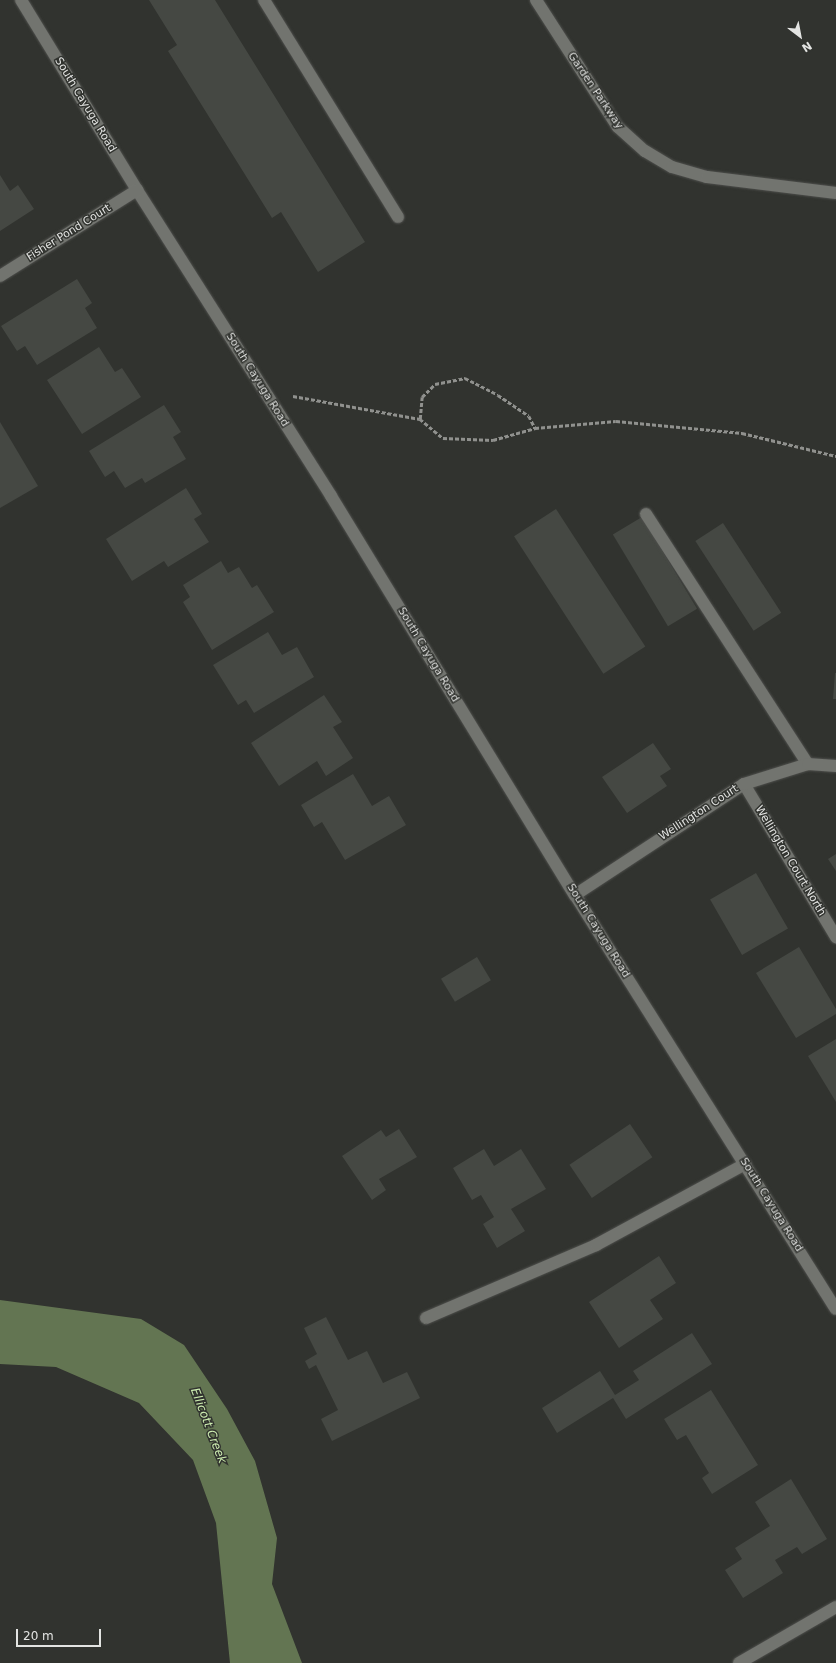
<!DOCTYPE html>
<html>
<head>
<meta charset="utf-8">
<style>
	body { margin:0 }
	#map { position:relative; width:836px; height:1663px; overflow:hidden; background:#31332f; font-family:"DejaVu Sans",sans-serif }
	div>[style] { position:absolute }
	.water>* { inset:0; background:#637552 }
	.building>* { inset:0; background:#454843; transform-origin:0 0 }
	.path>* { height:2.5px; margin-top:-1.25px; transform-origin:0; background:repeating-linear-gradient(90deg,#90918e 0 4px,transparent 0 6px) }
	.roads { filter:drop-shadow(0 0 1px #4e4f4c) drop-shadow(0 0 1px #4e4f4c) }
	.minor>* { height:12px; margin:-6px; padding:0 6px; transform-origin:6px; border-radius:6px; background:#72746f }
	span { translate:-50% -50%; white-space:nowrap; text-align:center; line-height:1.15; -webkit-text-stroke:3px #31332f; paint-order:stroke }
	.street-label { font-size:11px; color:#e3e4e2 }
	.water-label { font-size:12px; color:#cdedb0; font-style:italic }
	.north { position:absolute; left:780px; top:16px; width:40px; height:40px; -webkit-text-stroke:3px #31332f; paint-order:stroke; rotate:148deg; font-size:11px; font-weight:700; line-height:16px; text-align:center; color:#e3e4e2 }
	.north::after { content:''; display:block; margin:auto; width:14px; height:18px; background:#e3e4e2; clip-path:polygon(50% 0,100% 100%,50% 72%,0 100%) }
	.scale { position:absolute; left:16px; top:1629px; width:85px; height:18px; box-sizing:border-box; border:2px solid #e3e4e2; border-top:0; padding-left:5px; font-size:12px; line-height:14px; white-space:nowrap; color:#e3e4e2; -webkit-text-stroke:3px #31332f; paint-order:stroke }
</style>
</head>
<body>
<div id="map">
	<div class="water">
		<div style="clip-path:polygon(0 1300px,141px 1319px,184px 1345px,227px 1409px,255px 1461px,277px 1538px,272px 1584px,302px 1663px,230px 1663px,216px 1523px,193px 1460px,139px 1403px,56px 1367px,0 1364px)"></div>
	</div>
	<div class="building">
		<div style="clip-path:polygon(149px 0,215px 0,365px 242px,318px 272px,281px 212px,272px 218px,168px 51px,177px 45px)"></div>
		<div style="clip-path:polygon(0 175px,10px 191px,18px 185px,34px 209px,0 231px)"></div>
		<div style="clip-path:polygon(77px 279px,92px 303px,85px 308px,97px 328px,37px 365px,25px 346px,17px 351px,1px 326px)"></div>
		<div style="clip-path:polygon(99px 347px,115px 372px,122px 368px,141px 397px,82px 434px,47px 380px)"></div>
		<div style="clip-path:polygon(164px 405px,181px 432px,173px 437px,186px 459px,145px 483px,142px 478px,125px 488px,114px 471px,105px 477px,89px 451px)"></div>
		<div style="clip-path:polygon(0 422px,38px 486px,0 508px)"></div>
		<div style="clip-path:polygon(186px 488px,202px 514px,194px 519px,209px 542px,168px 567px,164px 561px,132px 581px,106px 539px)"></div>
		<div style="left:556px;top:509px;width:164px;height:50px;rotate:57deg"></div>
		<div style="left:642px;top:517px;width:107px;height:34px;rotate:59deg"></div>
		<div style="left:723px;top:523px;width:107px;height:33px;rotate:57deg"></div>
		<div style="clip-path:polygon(221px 561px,228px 573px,239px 567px,252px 588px,257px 585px,274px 612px,212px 650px,183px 602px,190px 597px,183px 585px)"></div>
		<div style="clip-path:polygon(268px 632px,282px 655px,297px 647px,314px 677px,254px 713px,246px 700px,238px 705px,213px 665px)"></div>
		<div style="clip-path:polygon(835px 673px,836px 673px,836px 699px,833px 699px)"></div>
		<div style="clip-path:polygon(324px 695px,342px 722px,333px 727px,353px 758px,326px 776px,317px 761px,279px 786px,251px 743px)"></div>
		<div style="clip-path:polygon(653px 743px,671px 769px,660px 776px,667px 786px,627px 813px,602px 777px)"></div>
		<div style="clip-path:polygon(353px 774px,372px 806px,389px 796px,406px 825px,345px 860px,322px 822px,314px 827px,301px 805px)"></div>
		<div style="clip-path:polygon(836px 854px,836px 871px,828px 859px)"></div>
		<div style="left:756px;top:873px;width:64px;height:53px;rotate:60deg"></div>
		<div style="clip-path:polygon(799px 947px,836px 1009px,836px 1014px,796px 1038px,756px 973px)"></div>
		<div style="left:477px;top:957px;width:27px;height:42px;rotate:59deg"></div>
		<div style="clip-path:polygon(836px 1039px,836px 1102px,808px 1056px)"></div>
		<div style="left:630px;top:1124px;width:40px;height:73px;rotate:56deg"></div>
		<div style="clip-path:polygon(399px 1129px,417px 1157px,379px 1179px,386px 1190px,372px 1200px,342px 1156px,381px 1130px,386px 1137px)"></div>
		<div style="clip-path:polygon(484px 1149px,494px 1166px,521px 1149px,546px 1189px,511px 1209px,525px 1231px,497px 1248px,483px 1224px,494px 1217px,481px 1195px,472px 1200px,453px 1168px)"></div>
		<div style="clip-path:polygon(659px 1256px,676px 1283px,650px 1300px,663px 1319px,619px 1348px,589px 1302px)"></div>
		<div style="clip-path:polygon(326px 1317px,348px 1360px,367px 1351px,383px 1383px,407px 1372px,420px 1398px,332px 1441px,321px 1419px,338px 1410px,316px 1365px,309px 1369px,305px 1361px,317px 1354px,304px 1328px)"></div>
		<div style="clip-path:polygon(692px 1333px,712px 1364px,626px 1419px,613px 1398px,557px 1433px,542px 1408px,600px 1371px,615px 1395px,639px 1380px,633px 1371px)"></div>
		<div style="clip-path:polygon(711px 1390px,758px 1465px,712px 1494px,702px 1478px,709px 1473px,686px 1435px,677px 1440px,664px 1419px)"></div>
		<div style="clip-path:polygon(791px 1479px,827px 1539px,802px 1554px,797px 1547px,775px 1560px,783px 1573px,743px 1598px,725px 1570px,742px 1559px,735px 1548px,770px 1526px,755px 1502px)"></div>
	</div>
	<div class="path">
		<div style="left:293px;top:396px;width:129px;rotate:10.3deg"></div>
		<div style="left:420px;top:419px;width:30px;rotate:40deg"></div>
		<div style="left:443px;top:438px;width:50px;rotate:2.3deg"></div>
		<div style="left:493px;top:440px;width:44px;rotate:-15.9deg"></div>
		<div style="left:535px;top:428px;width:81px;rotate:-4.9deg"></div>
		<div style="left:616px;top:421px;width:127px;rotate:5.4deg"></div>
		<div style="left:742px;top:433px;width:97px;rotate:13.7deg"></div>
		<div style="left:420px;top:419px;width:22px;rotate:-85deg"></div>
		<div style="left:422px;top:397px;width:18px;rotate:-45deg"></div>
		<div style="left:435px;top:384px;width:31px;rotate:-11deg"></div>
		<div style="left:465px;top:378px;width:37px;rotate:27deg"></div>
		<div style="left:498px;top:395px;width:37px;rotate:34deg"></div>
		<div style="left:529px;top:416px;width:13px;rotate:63deg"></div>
	</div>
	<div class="roads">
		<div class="minor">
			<div style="left:21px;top:0;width:223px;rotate:58.6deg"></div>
			<div style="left:137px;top:190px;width:362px;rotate:57.6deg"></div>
			<div style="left:331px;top:496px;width:468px;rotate:58.6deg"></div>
			<div style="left:575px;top:895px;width:489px;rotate:57.8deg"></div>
			<div style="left:264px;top:0;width:255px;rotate:58.3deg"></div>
			<div style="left:536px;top:0;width:151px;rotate:57.2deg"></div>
			<div style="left:618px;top:127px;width:36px;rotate:42deg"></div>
			<div style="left:645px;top:151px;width:31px;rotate:31deg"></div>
			<div style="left:672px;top:167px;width:36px;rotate:16deg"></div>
			<div style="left:707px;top:177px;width:130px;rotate:7.1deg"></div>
			<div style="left:0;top:276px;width:162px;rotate:-32.1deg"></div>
			<div style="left:646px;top:514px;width:298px;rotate:57.1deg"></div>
			<div style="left:744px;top:784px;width:179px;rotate:59deg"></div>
			<div style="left:575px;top:895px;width:202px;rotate:-33.3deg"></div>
			<div style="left:744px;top:784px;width:67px;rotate:-17.4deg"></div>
			<div style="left:808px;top:764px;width:28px;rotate:4deg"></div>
			<div style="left:426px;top:1318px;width:185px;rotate:-23.2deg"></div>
			<div style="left:596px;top:1245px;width:170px;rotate:-28.5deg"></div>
			<div style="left:739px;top:1663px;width:112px;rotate:-30deg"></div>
		</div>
	</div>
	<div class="street-label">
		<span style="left:595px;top:91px;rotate:56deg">Garden Parkway</span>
		<span style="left:85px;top:105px;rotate:59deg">South Cayuga Road</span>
		<span style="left:69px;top:233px;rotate:-32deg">Fisher Pond Court</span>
		<span style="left:257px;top:380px;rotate:58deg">South Cayuga Road</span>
		<span style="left:428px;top:655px;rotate:59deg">South Cayuga Road</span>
		<span style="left:699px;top:813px;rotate:-33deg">Wellington Court</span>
		<span style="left:790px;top:861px;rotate:59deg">Wellington Court North</span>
		<span style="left:598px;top:931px;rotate:58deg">South Cayuga Road</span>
		<span style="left:771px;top:1205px;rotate:58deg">South Cayuga Road</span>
	</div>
	<div class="water-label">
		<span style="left:208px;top:1426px;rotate:69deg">Ellicott Creek</span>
	</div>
	<div class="north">N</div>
	<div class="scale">20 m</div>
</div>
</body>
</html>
